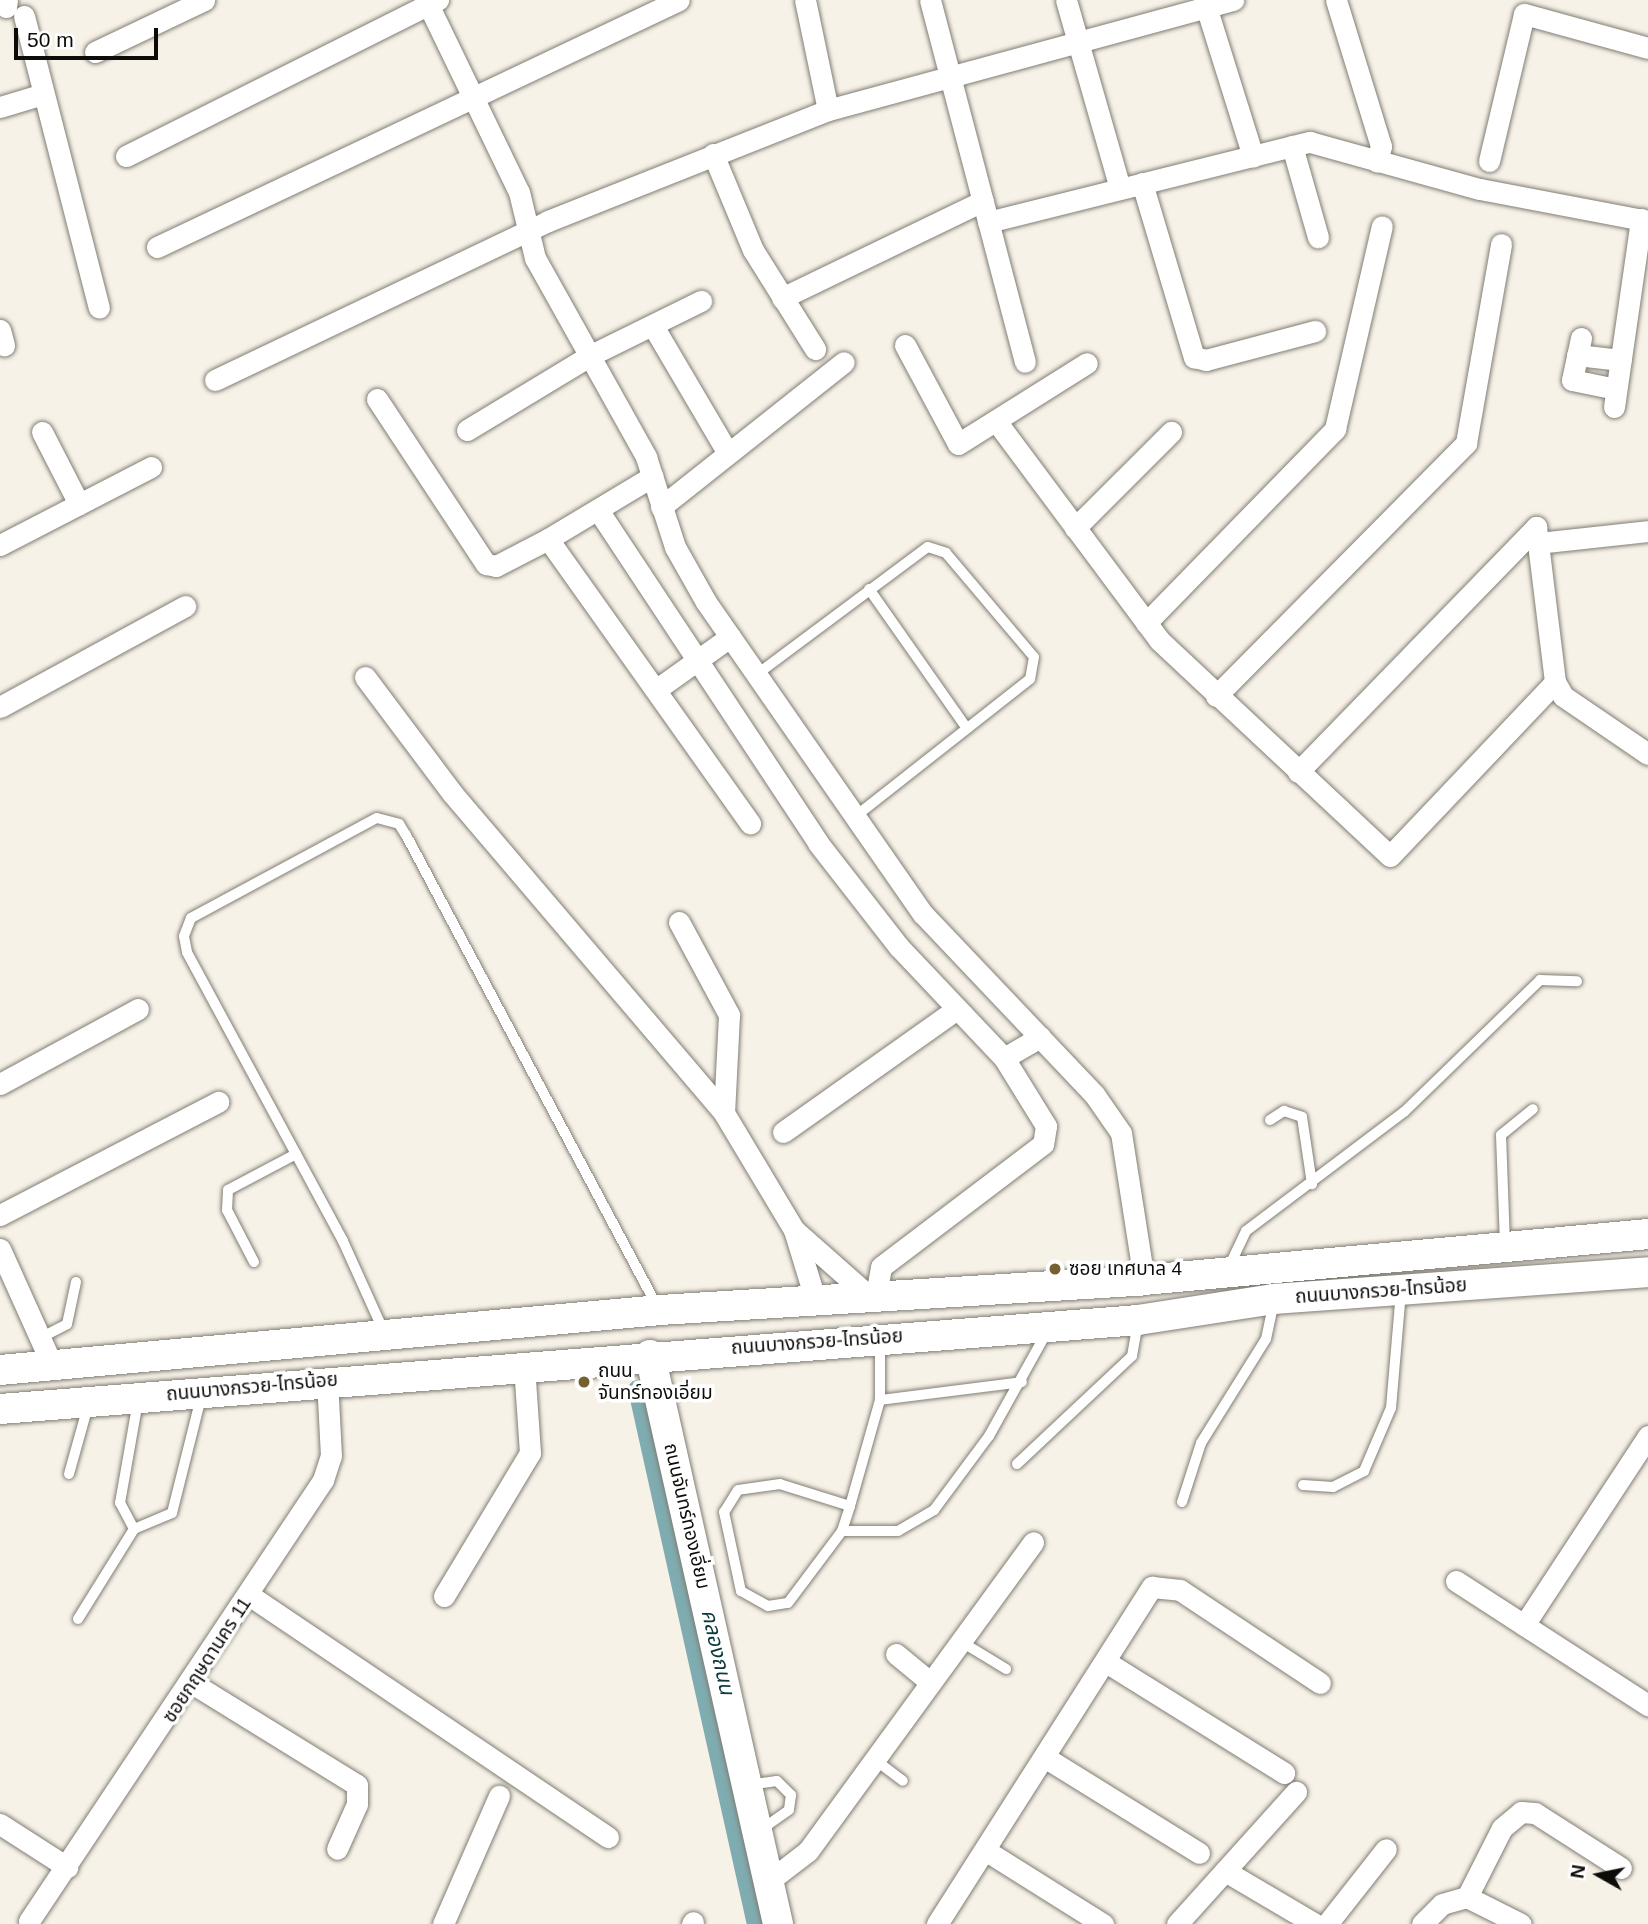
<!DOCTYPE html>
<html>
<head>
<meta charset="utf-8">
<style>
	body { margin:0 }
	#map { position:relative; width:1648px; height:1924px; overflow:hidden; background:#f7f2e8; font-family:Arial,"Noto Sans Thai",sans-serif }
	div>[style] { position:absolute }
	.canal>* { height:19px; margin:-9.5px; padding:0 9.5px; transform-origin:9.5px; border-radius:9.5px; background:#7facb0 }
	.roads { filter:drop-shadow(0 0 2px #817d74) drop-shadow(0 0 2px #817d74) }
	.lane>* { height:10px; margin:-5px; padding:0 5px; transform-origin:5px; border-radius:5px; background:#fff }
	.street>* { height:21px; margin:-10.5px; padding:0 10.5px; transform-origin:10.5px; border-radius:10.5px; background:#fff }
	.secondary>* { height:30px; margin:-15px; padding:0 15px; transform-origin:15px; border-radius:15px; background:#fff }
	.dots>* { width:19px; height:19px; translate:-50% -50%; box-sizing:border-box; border:4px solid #fff; border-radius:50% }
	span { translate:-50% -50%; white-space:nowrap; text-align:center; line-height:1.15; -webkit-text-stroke:7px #fff; paint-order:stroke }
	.poi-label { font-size:19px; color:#0d0c09 }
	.left { translate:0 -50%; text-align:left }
	.street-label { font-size:19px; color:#0d0c09 }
	.water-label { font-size:21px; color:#0c393c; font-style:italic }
	.north { position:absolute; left:1564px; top:1840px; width:70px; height:70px; -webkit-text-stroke:5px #fff; paint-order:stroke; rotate:279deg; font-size:19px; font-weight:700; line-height:28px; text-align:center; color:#0d0c09 }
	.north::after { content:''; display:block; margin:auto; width:24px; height:32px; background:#0d0c09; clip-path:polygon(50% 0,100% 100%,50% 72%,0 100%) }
	.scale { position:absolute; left:14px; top:28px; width:144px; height:32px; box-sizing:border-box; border:4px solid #0d0c09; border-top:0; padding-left:9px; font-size:21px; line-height:24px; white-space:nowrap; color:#0d0c09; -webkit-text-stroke:5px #fff; paint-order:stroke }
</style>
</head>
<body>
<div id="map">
	<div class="canal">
		<div style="left:637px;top:1389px;width:548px;rotate:77.46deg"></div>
	</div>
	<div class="roads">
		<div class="lane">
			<div style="left:869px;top:589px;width:169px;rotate:54.9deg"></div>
			<div style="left:756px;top:675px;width:214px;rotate:-36.7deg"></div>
			<div style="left:928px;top:547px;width:19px;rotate:18deg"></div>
			<div style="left:946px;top:553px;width:136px;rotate:49.8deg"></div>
			<div style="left:1034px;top:657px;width:22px;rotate:100deg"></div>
			<div style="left:1030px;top:679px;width:226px;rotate:141.8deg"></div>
			<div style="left:1270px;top:1120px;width:17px;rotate:-33deg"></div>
			<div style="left:1284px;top:1111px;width:19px;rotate:18deg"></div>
			<div style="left:1302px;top:1117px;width:68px;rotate:81.5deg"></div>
			<div style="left:1505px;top:1244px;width:109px;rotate:-92.1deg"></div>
			<div style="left:1501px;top:1135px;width:41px;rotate:-39.1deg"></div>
			<div style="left:254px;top:1262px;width:59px;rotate:-117.4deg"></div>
			<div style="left:227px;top:1210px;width:20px;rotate:-87deg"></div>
			<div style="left:228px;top:1190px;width:77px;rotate:-27.9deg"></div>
			<div style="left:1228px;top:1269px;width:42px;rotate:-64.7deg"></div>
			<div style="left:1246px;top:1231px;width:198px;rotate:-37deg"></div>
			<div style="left:1404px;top:1112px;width:190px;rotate:-44.1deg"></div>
			<div style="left:1540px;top:980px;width:37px;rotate:2deg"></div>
			<div style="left:384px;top:1332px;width:100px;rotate:-114.3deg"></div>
			<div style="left:343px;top:1241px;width:328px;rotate:-118.4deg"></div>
			<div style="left:187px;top:952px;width:16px;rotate:-101deg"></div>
			<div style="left:184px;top:936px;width:19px;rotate:-69deg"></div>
			<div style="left:191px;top:918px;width:211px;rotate:-28.3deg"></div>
			<div style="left:377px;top:818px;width:23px;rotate:15deg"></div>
			<div style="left:399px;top:824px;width:13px;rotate:58deg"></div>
			<div style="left:406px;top:835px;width:536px;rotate:61.95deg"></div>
			<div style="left:42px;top:1337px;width:28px;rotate:-27deg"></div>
			<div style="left:67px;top:1324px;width:43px;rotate:-77.9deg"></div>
			<div style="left:880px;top:1400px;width:143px;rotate:-7.2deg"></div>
			<div style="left:1017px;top:1464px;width:158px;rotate:-43.2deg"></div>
			<div style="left:1132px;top:1356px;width:34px;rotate:-80deg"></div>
			<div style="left:69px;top:1474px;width:71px;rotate:-74.4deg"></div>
			<div style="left:1303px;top:1485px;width:30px;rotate:4deg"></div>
			<div style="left:1333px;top:1487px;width:35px;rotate:-27deg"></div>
			<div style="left:1364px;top:1471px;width:69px;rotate:-66.8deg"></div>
			<div style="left:1391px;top:1408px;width:117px;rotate:-85.1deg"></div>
			<div style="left:1182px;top:1502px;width:62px;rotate:-72.1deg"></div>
			<div style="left:1201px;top:1443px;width:123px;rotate:-58deg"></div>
			<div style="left:1266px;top:1339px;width:39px;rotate:-78deg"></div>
			<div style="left:850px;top:1506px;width:73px;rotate:-162.6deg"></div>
			<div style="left:780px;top:1484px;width:42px;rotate:171.9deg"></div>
			<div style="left:738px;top:1490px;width:26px;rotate:122deg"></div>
			<div style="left:724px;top:1512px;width:81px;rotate:77.9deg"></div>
			<div style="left:741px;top:1591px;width:31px;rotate:29deg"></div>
			<div style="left:768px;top:1606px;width:20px;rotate:-9deg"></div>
			<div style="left:788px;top:1603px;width:90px;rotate:-53.1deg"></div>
			<div style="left:842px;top:1531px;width:26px;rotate:-72deg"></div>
			<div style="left:850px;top:1506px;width:110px;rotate:-74.2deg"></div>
			<div style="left:880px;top:1400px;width:57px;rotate:-90deg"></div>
			<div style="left:134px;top:1529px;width:30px;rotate:-118deg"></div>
			<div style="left:120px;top:1503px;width:104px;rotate:-80deg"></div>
			<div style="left:842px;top:1531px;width:56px"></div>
			<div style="left:898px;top:1531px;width:42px;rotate:-30.3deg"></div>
			<div style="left:934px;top:1510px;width:92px;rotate:-53.4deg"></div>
			<div style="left:989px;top:1436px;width:121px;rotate:-60.9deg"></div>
			<div style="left:78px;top:1619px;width:106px;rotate:-58.1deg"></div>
			<div style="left:134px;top:1529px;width:41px;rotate:-22.8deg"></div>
			<div style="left:172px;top:1513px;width:123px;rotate:-75.9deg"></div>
			<div style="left:960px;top:1641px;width:54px;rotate:31.3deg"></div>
			<div style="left:874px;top:1759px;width:36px;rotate:37deg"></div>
			<div style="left:748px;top:1785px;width:29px;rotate:-8deg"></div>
			<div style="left:777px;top:1781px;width:20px;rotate:45deg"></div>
			<div style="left:791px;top:1795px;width:15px;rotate:98deg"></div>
			<div style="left:789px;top:1810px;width:37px;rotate:145deg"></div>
		</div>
		<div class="street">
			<div style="left:426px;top:0;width:213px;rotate:64.2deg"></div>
			<div style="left:519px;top:192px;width:68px;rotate:76.4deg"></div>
			<div style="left:535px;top:258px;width:228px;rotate:60.8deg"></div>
			<div style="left:646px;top:457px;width:95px;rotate:72.1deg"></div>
			<div style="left:675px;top:547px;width:63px;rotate:60.6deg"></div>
			<div style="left:706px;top:602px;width:380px;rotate:55.2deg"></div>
			<div style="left:923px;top:914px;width:248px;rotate:46.5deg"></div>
			<div style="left:1094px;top:1094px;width:47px;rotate:55.3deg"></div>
			<div style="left:1121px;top:1133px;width:149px;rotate:81.1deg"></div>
			<div style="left:805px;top:0;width:112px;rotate:78.2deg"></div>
			<div style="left:930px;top:0;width:374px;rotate:75.3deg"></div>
			<div style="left:1066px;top:0;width:196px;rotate:74deg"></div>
			<div style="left:1204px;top:0;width:164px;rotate:72.6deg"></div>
			<div style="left:1336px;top:0;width:153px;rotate:72.9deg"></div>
			<div style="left:1381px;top:146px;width:16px;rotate:104deg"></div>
			<div style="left:6px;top:7px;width:7px;rotate:-82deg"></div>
			<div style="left:24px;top:16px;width:301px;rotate:75.6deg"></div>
			<div style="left:95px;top:52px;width:121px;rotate:-25.5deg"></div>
			<div style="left:0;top:107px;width:45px;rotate:-16.8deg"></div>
			<div style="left:1292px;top:146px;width:95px;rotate:74.1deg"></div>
			<div style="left:713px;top:154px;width:104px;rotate:67.4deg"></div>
			<div style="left:753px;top:250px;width:117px;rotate:57.9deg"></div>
			<div style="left:126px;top:156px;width:349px;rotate:-26.6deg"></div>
			<div style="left:1489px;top:161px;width:151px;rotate:-76.6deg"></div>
			<div style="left:1524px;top:14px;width:129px;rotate:15.3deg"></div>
			<div style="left:1142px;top:183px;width:182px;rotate:73.4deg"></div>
			<div style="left:1194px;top:357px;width:12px;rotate:14deg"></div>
			<div style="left:1206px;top:360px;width:113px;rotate:-14.9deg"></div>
			<div style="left:988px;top:222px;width:332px;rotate:-14deg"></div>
			<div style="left:1310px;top:142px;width:176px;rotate:15.5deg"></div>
			<div style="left:1480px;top:189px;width:171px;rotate:10.8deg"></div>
			<div style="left:157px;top:247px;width:577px;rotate:-25.32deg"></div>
			<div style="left:782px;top:298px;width:223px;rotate:-25.8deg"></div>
			<div style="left:653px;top:326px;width:144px;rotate:59.5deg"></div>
			<div style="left:0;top:330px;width:16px;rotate:75deg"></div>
			<div style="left:1581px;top:338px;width:43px;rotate:102.1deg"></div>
			<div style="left:1572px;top:380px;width:45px;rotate:11.6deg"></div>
			<div style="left:905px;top:345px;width:112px;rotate:61.8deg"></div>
			<div style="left:958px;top:444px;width:152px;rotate:-32.1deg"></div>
			<div style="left:1577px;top:355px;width:44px;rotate:6.5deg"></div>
			<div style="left:215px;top:380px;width:369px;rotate:-25.5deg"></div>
			<div style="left:548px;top:221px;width:301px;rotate:-21.6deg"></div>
			<div style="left:828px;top:110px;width:420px;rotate:-15.2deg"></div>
			<div style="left:377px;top:399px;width:198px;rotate:56.6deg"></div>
			<div style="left:486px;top:564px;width:10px;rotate:11deg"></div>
			<div style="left:496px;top:566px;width:59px;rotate:-27.4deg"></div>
			<div style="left:548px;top:539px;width:122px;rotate:-31deg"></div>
			<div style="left:1614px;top:407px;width:190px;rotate:-81.8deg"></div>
			<div style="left:996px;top:421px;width:273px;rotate:53.3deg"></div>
			<div style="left:1159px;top:640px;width:316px;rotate:43.1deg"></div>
			<div style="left:1390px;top:856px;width:240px;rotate:-46.5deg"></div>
			<div style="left:467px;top:430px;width:143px;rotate:-31.2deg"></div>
			<div style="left:589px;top:356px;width:125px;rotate:-26.2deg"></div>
			<div style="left:42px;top:432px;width:81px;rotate:62.8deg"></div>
			<div style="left:661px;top:507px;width:233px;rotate:-38.4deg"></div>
			<div style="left:598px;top:510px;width:399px;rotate:56.5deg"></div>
			<div style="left:818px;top:843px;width:132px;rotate:52.1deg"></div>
			<div style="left:899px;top:947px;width:153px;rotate:46.6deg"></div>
			<div style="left:1004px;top:1058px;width:80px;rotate:58.3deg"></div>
			<div style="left:1046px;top:1126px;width:18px;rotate:99deg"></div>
			<div style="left:1043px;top:1144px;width:203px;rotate:142.8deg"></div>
			<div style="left:881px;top:1267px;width:29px;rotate:100deg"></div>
			<div style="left:1075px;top:528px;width:136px;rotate:-45deg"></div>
			<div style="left:548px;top:539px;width:349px;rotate:54.6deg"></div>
			<div style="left:1538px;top:543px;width:111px;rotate:-6.2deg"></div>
			<div style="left:0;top:545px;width:170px;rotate:-27.3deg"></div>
			<div style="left:1146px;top:623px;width:271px;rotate:-45.7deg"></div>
			<div style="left:1335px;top:429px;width:208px;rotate:-77deg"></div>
			<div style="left:365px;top:677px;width:145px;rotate:53.1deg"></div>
			<div style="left:452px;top:793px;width:420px;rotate:49.6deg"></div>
			<div style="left:724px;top:1113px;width:136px;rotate:59.1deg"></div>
			<div style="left:794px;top:1230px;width:75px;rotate:73deg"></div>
			<div style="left:657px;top:689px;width:90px;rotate:-35.5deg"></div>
			<div style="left:1216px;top:696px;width:356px;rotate:-45.3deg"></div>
			<div style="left:1466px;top:443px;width:202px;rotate:-80deg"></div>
			<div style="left:0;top:707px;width:211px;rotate:-28.6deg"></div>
			<div style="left:1298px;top:772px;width:342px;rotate:-45.8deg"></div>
			<div style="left:1536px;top:527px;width:156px;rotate:83deg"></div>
			<div style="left:1555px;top:682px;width:16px;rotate:60deg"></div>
			<div style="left:1563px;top:696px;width:103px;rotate:34.3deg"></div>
			<div style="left:679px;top:922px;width:106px;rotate:61.7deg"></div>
			<div style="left:729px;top:1015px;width:98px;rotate:92.9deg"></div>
			<div style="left:1004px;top:1058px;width:42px;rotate:-30.3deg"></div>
			<div style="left:0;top:1084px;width:157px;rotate:-28.5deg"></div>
			<div style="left:783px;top:1132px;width:213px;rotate:-35.3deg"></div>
			<div style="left:0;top:1215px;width:246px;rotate:-27.4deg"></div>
			<div style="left:794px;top:1230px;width:101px;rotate:41.4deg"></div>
			<div style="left:0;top:1249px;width:129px;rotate:65.8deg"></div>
			<div style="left:1456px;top:1581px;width:229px;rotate:32.9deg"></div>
			<div style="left:249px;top:1595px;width:433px;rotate:34deg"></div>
			<div style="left:444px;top:1596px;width:167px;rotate:-59deg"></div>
			<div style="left:530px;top:1453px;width:89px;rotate:-93.9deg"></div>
			<div style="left:1524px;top:1625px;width:226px;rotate:-56.7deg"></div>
			<div style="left:896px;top:1654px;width:44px;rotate:39.5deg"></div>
			<div style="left:1106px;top:1662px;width:210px;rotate:31.9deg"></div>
			<div style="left:192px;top:1683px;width:194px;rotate:31.7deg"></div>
			<div style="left:357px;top:1785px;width:19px;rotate:90deg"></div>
			<div style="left:357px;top:1804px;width:49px;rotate:114deg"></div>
			<div style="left:1046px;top:1758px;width:180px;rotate:31.8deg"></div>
			<div style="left:0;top:1824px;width:80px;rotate:32.7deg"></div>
			<div style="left:988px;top:1852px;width:136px;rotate:32.1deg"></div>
			<div style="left:1225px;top:1871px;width:104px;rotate:30.5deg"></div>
			<div style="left:769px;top:1881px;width:49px;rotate:-37.6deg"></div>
			<div style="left:808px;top:1851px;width:382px;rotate:-53.9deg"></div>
			<div style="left:1467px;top:1897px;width:77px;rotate:-63.1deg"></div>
			<div style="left:1502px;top:1828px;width:25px;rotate:-40deg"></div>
			<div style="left:1521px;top:1812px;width:14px;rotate:4deg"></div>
			<div style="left:1535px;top:1813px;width:102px;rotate:32.6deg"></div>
			<div style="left:29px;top:1921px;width:530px;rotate:-56.31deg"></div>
			<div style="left:323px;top:1480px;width:25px;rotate:-72deg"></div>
			<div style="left:331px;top:1456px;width:76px;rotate:-93deg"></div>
			<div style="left:443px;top:1924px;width:140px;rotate:-66.4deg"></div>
			<div style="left:692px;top:1924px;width:2px;rotate:-63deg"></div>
			<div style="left:937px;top:1924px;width:400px;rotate:-57.5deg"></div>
			<div style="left:1152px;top:1587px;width:28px;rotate:6deg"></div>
			<div style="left:1180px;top:1590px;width:168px;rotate:33.6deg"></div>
			<div style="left:1177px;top:1924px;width:178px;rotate:-48deg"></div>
			<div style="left:1327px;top:1924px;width:95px;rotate:-51.8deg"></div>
			<div style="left:1422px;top:1924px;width:28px;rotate:-45deg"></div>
			<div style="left:1442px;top:1904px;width:26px;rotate:-16deg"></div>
			<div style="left:1467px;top:1897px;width:60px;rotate:26.6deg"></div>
		</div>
		<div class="secondary">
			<div style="left:650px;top:1355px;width:583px;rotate:77.32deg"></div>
			<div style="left:0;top:1370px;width:663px;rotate:-5.19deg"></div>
			<div style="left:660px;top:1310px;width:485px;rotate:-3.5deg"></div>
			<div style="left:1144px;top:1280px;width:506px;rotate:-5.21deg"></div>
			<div style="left:0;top:1409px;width:1141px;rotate:-4.47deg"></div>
			<div style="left:1138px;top:1320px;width:138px;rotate:-8.8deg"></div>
			<div style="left:1274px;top:1299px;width:375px;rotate:-4.1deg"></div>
		</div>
	</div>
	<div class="dots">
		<div style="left:1055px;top:1269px;background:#776030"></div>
		<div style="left:584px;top:1382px;background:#776030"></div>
	</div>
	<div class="poi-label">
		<span class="left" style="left:1069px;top:1269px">ซอย เทศบาล 4</span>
		<span class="left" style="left:598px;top:1382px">ถนน<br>จันทร์ทองเอี่ยม</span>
	</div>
	<div class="street-label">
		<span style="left:1381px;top:1291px;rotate:-4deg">ถนนบางกรวย-ไทรน้อย</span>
		<span style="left:817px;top:1342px;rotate:-4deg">ถนนบางกรวย-ไทรน้อย</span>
		<span style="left:252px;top:1387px;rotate:-5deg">ถนนบางกรวย-ไทรน้อย</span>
		<span style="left:687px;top:1516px;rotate:77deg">ถนนจันทร์ทองเอี่ยม</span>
		<span style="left:207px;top:1660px;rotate:-57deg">ซอยกฤษดานคร 11</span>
	</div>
	<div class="water-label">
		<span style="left:718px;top:1652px;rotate:77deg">คลองถนน</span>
	</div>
	<div class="north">N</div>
	<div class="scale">50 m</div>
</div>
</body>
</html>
